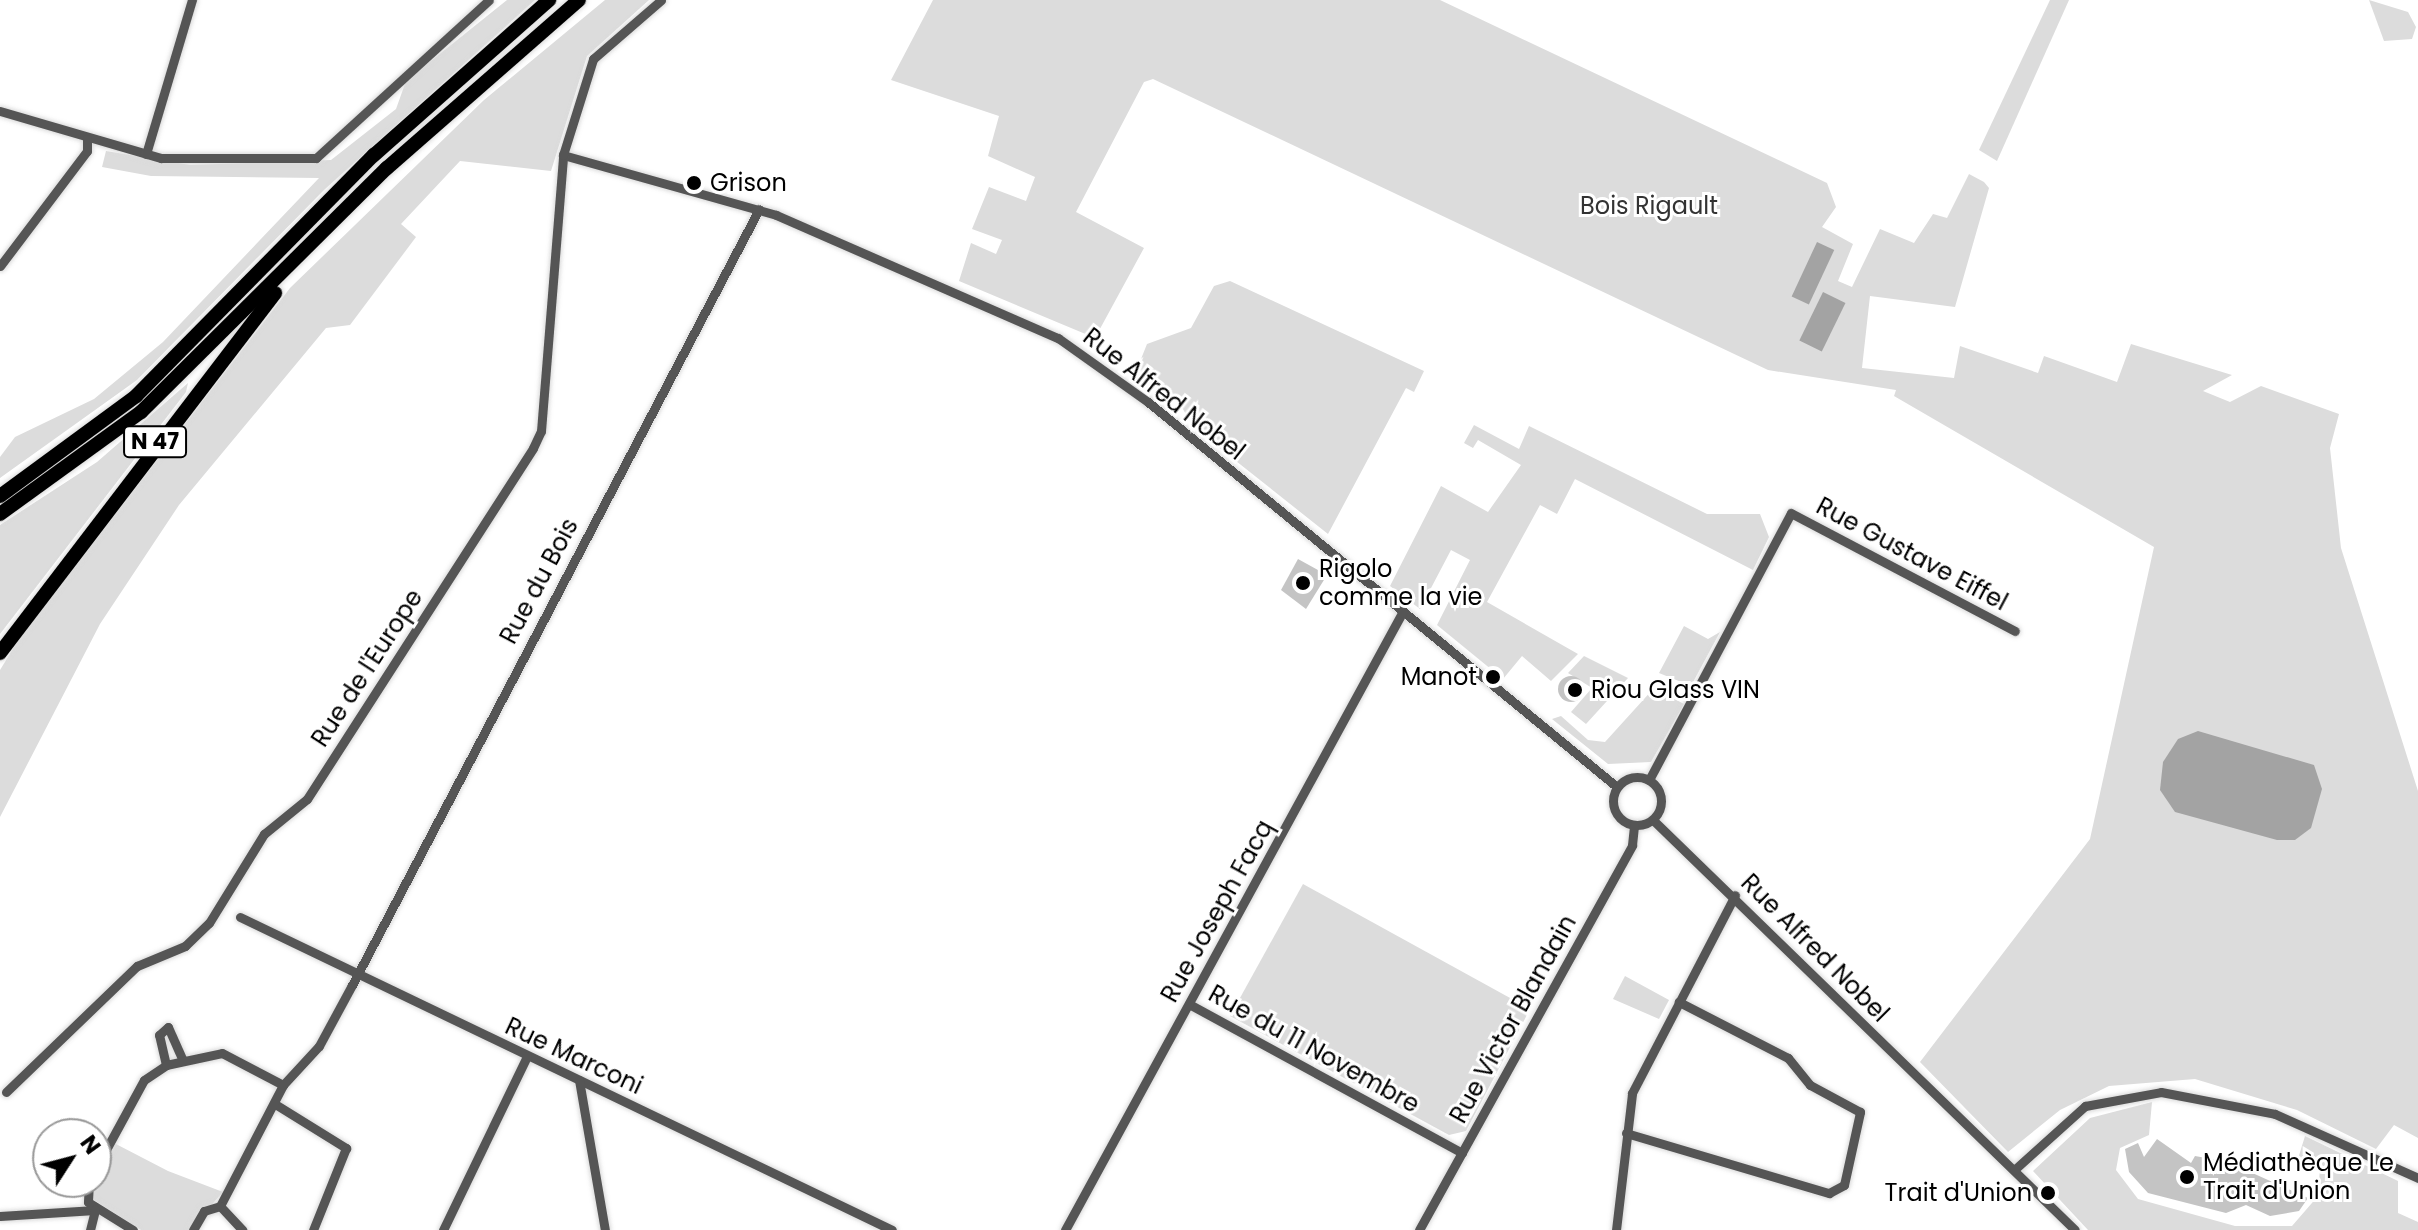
<!DOCTYPE html>
<html>
<head>
<meta charset="utf-8">
<style>
	body { margin:0 }
	#map { position:relative; width:2418px; height:1230px; overflow:hidden; background:#fff; font-family:Poppins,sans-serif }
	div>[style] { position:absolute }
	.green>* { inset:0; background:#dcdcdc }
	.water>* { inset:0; background:#a3a3a3; transform-origin:0 0 }
	.building>* { inset:0; background:#c4c4c4 }
	.round { border-radius:50% }
	.roads { filter:drop-shadow(0 0 2px #dbdbdb) drop-shadow(0 0 2px #dbdbdb) }
	.minor>* { height:9px; margin:-4.5px; padding:0 4.5px; transform-origin:4.5px; border-radius:4.5px; background:#555 }
	.minor>.ring { margin:-4.5px; padding:0; box-sizing:content-box; background:none; border:9px solid #555; border-radius:50% }
	.trunk>* { height:14px; margin:-7px; padding:0 7px; transform-origin:7px; border-radius:7px; background:#000 }
	.dots>* { width:22px; height:22px; translate:-50% -50%; box-sizing:border-box; border:4px solid #fff; border-radius:50% }
	span { translate:-50% -50%; white-space:nowrap; text-align:center; line-height:1.15; -webkit-text-stroke:6px #fff; paint-order:stroke }
	.shield-label span { padding:2px 6px; background:#fff; border:2px solid; border-radius:6px; -webkit-text-stroke-width:0 }
	.shield-label { font-size:22px; color:#000; font-weight:700 }
	.poi-label { font-size:24px; color:#000 }
	.left { translate:0 -50%; text-align:left }
	.right { translate:-100% -50%; text-align:right }
	.park-label { font-size:24px; color:#333 }
	.street-label { font-size:24px; color:#000 }
	.north { position:absolute; left:32px; top:1118px; width:80px; height:80px; box-sizing:border-box; background:#fff; border:2px solid #999; border-radius:50%; rotate:54deg; font-size:22px; font-weight:700; line-height:32px; text-align:center; color:#000 }
	.north::after { content:''; display:block; margin:auto; width:28px; height:36px; background:#000; clip-path:polygon(50% 0,100% 100%,50% 72%,0 100%) }
</style>
</head>
<body>
<div id="map">
	<div class="green">
		<div style="clip-path:polygon(507px 0,535px 0,324px 190px,137px 380px,0 478px,0 457px,15px 437px,94px 399px,163px 342px,319px 178px,151px 176px,102px 167px,106px 151px,190px 165px,331px 160px,396px 109px,406px 81px)"></div>
		<div style="clip-path:polygon(605px 0,649px 0,587px 56px,551px 171px,460px 161px,401px 224px,416px 237px,350px 325px,326px 328px,179px 505px,100px 624px,0 817px,0 670px,19px 639px,290px 288px,484px 100px)"></div>
		<div style="clip-path:polygon(933px 0,1440px 0,1827px 183px,1836px 207px,1822px 227px,1853px 244px,1838px 281px,1852px 287px,1880px 229px,1914px 243px,1933px 214px,1947px 218px,1969px 174px,1984px 182px,1989px 188px,1955px 307px,1870px 296px,1862px 368px,1954px 378px,1960px 346px,2038px 373px,2044px 356px,2117px 382px,2131px 344px,2232px 375px,2203px 391px,2230px 402px,2261px 386px,2339px 414px,2330px 448px,2341px 548px,2418px 791px,2418px 1138px,2394px 1125px,2376px 1149px,2297px 1110px,2195px 1079px,2109px 1086px,2060px 1110px,2008px 1152px,1920px 1062px,2090px 839px,2154px 547px,1894px 396px,1896px 390px,1768px 370px,1153px 79px,1144px 82px,1076px 212px,1144px 248px,1095px 338px,959px 281px,971px 243px,996px 254px,1002px 240px,972px 229px,989px 187px,1026px 201px,1035px 177px,988px 156px,999px 116px,891px 80px)"></div>
		<div style="clip-path:polygon(2050px 0,2069px 0,1997px 161px,1979px 150px)"></div>
		<div style="clip-path:polygon(2369px 0,2408px 12px,2416px 27px,2412px 39px,2384px 41px)"></div>
		<div style="clip-path:polygon(1230px 281px,1424px 371px,1414px 392px,1406px 388px,1328px 534px,1193px 427px,1179px 402px,1137px 369px,1147px 344px,1191px 328px,1214px 286px)"></div>
		<div style="clip-path:polygon(188px 383px,186px 392px,0 634px,0 525px,97px 462px)"></div>
		<div style="clip-path:polygon(1474px 425px,1519px 449px,1529px 426px,1707px 514px,1760px 514px,1769px 537px,1753px 570px,1575px 479px,1557px 514px,1540px 505px,1487px 602px,1578px 654px,1551px 681px,1522px 656px,1503px 679px,1437px 625px,1470px 560px,1451px 550px,1420px 609px,1390px 586px,1441px 486px,1488px 512px,1521px 465px,1478px 440px,1473px 448px,1464px 443px)"></div>
		<div style="clip-path:polygon(1684px 626px,1708px 639px,1720px 632px,1691px 686px,1659px 673px)"></div>
		<div style="clip-path:polygon(1584px 656px,1628px 678px,1586px 724px,1571px 712px,1592px 688px,1568px 673px)"></div>
		<div style="clip-path:polygon(1654px 688px,1684px 704px,1651px 762px,1608px 764px,1552px 719px,1561px 716px,1588px 740px,1605px 742px)"></div>
		<div style="clip-path:polygon(1303px 884px,1530px 1009px,1466px 1131px,1449px 1135px,1230px 1016px)"></div>
		<div style="clip-path:polygon(1625px 976px,1669px 1000px,1659px 1019px,1613px 999px)"></div>
		<div style="clip-path:polygon(2152px 1102px,2149px 1135px,2120px 1148px,2116px 1170px,2138px 1199px,2235px 1226px,2292px 1226px,2318px 1196px,2320px 1167px,2297px 1162px,2305px 1136px,2398px 1181px,2398px 1213px,2418px 1222px,2418px 1230px,2088px 1230px,2033px 1171px,2090px 1118px)"></div>
		<div style="clip-path:polygon(114px 1143px,168px 1171px,223px 1192px,189px 1230px,141px 1230px,91px 1198px)"></div>
	</div>
	<div class="water">
		<div style="left:1817px;top:242px;width:19px;height:60px;rotate:25deg"></div>
		<div style="left:1823px;top:292px;width:25px;height:54px;rotate:26deg"></div>
		<div style="clip-path:polygon(2198px 731px,2314px 765px,2322px 789px,2311px 828px,2295px 840px,2277px 840px,2175px 812px,2160px 790px,2163px 762px,2178px 739px)"></div>
	</div>
	<div class="building">
		<div style="clip-path:polygon(1298px 559px,1327px 575px,1306px 609px,1281px 590px)"></div>
		<div class="round" style="left:1558px;top:676px;width:26px;height:26px"></div>
		<div style="clip-path:polygon(2157px 1139px,2191px 1163px,2195px 1156px,2228px 1162px,2308px 1198px,2299px 1211px,2270px 1216px,2246px 1205px,2226px 1213px,2148px 1193px,2129px 1172px,2125px 1149px,2138px 1143px,2144px 1157px)"></div>
	</div>
	<div class="roads">
		<div class="minor">
			<div style="left:0;top:111px;width:168px;rotate:16.3deg"></div>
			<div style="left:161px;top:158px;width:155px"></div>
			<div style="left:316px;top:158px;width:234px;rotate:-42.4deg"></div>
			<div style="left:146px;top:154px;width:161px;rotate:-73.4deg"></div>
			<div style="left:563px;top:155px;width:221px;rotate:15.7deg"></div>
			<div style="left:776px;top:215px;width:308px;rotate:23.6deg"></div>
			<div style="left:1058px;top:338px;width:110px;rotate:35.4deg"></div>
			<div style="left:1148px;top:402px;width:607px;rotate:39.38deg"></div>
			<div style="left:0;top:266px;width:144px;rotate:-52.9deg"></div>
			<div style="left:87px;top:151px;width:12px;rotate:-90deg"></div>
			<div class="ring" style="left:1613px;top:777px;width:39px;height:39px"></div>
			<div style="left:1649px;top:780px;width:302px;rotate:-62deg"></div>
			<div style="left:1791px;top:513px;width:253px;rotate:27.8deg"></div>
			<div style="left:1653px;top:820px;width:588px;rotate:44.17deg"></div>
			<div style="left:240px;top:917px;width:723px;rotate:25.64deg"></div>
			<div style="left:1189px;top:1004px;width:311px;rotate:28.6deg"></div>
			<div style="left:166px;top:1065px;width:31px;rotate:-103deg"></div>
			<div style="left:159px;top:1035px;width:12px;rotate:-42deg"></div>
			<div style="left:168px;top:1027px;width:37px;rotate:66deg"></div>
			<div style="left:579px;top:1080px;width:152px;rotate:80.2deg"></div>
			<div style="left:6px;top:1092px;width:182px;rotate:-43.9deg"></div>
			<div style="left:137px;top:966px;width:52px;rotate:-22.6deg"></div>
			<div style="left:185px;top:946px;width:33px;rotate:-44deg"></div>
			<div style="left:209px;top:923px;width:105px;rotate:-58.3deg"></div>
			<div style="left:264px;top:834px;width:55px;rotate:-39.1deg"></div>
			<div style="left:307px;top:799px;width:417px;rotate:-57.2deg"></div>
			<div style="left:533px;top:448px;width:19px;rotate:-65deg"></div>
			<div style="left:541px;top:431px;width:277px;rotate:-85.4deg"></div>
			<div style="left:563px;top:155px;width:101px;rotate:-72.6deg"></div>
			<div style="left:593px;top:59px;width:90px;rotate:-40.9deg"></div>
			<div style="left:275px;top:1104px;width:84px;rotate:31.8deg"></div>
			<div style="left:346px;top:1148px;width:88px;rotate:111.9deg"></div>
			<div style="left:1626px;top:1133px;width:212px;rotate:16.5deg"></div>
			<div style="left:1829px;top:1193px;width:17px;rotate:-28deg"></div>
			<div style="left:1844px;top:1185px;width:75px;rotate:-77.6deg"></div>
			<div style="left:1860px;top:1112px;width:57px;rotate:-151.6deg"></div>
			<div style="left:1810px;top:1085px;width:35px;rotate:-129deg"></div>
			<div style="left:1788px;top:1058px;width:123px;rotate:-152.8deg"></div>
			<div style="left:96px;top:1168px;width:100px;rotate:-61.4deg"></div>
			<div style="left:144px;top:1080px;width:27px;rotate:-34deg"></div>
			<div style="left:166px;top:1065px;width:57px;rotate:-12.1deg"></div>
			<div style="left:222px;top:1053px;width:69px;rotate:27.7deg"></div>
			<div style="left:2014px;top:1170px;width:96px;rotate:-42deg"></div>
			<div style="left:2085px;top:1106px;width:77px;rotate:-10.4deg"></div>
			<div style="left:2161px;top:1092px;width:116px;rotate:10.9deg"></div>
			<div style="left:2275px;top:1114px;width:157px;rotate:24.1deg"></div>
			<div style="left:89px;top:1182px;width:20px;rotate:93deg"></div>
			<div style="left:88px;top:1202px;width:53px;rotate:31.9deg"></div>
			<div style="left:220px;top:1206px;width:136px;rotate:-62.5deg"></div>
			<div style="left:283px;top:1085px;width:53px;rotate:-47.3deg"></div>
			<div style="left:319px;top:1046px;width:69px;rotate:-61.6deg"></div>
			<div style="left:352px;top:985px;width:876px;rotate:-62.32deg"></div>
			<div style="left:0;top:1216px;width:95px;rotate:-3.6deg"></div>
			<div style="left:90px;top:1230px;width:21px;rotate:-76deg"></div>
			<div style="left:193px;top:1230px;width:22px;rotate:-60deg"></div>
			<div style="left:204px;top:1211px;width:17px;rotate:-17deg"></div>
			<div style="left:220px;top:1206px;width:33px;rotate:47deg"></div>
			<div style="left:443px;top:1230px;width:193px;rotate:-64.2deg"></div>
			<div style="left:1065px;top:1230px;width:705px;rotate:-61.36deg"></div>
			<div style="left:1419px;top:1230px;width:440px;rotate:-61deg"></div>
			<div style="left:1632px;top:845px;width:20px;rotate:-84deg"></div>
			<div style="left:1616px;top:1230px;width:138px;rotate:-83.3deg"></div>
			<div style="left:1632px;top:1093px;width:223px;rotate:-62.5deg"></div>
		</div>
		<div class="trunk">
			<div style="left:0;top:496px;width:169px;rotate:-36.3deg"></div>
			<div style="left:136px;top:396px;width:339px;rotate:-45.4deg"></div>
			<div style="left:374px;top:155px;width:234px;rotate:-41.5deg"></div>
			<div style="left:0;top:514px;width:174px;rotate:-35.9deg"></div>
			<div style="left:141px;top:412px;width:346px;rotate:-44.8deg"></div>
			<div style="left:387px;top:168px;width:255px;rotate:-41.2deg"></div>
			<div style="left:0;top:653px;width:453px;rotate:-52.6deg"></div>
		</div>
	</div>
	<div class="dots">
		<div style="left:694px;top:183px;background:#000"></div>
		<div style="left:1303px;top:583px;background:#000"></div>
		<div style="left:1493px;top:677px;background:#000"></div>
		<div style="left:1575px;top:690px;background:#000"></div>
		<div style="left:2187px;top:1177px;background:#000"></div>
		<div style="left:2048px;top:1193px;background:#000"></div>
	</div>
	<div class="shield-label">
		<span style="left:155px;top:442px">N 47</span>
	</div>
	<div class="poi-label">
		<span class="left" style="left:710px;top:183px">Grison</span>
		<span class="left" style="left:1319px;top:583px">Rigolo<br>comme la vie</span>
		<span class="right" style="left:1477px;top:677px">Manot</span>
		<span class="left" style="left:1591px;top:690px">Riou Glass VIN</span>
		<span class="left" style="left:2203px;top:1177px">Médiathèque Le<br>Trait d'Union</span>
		<span class="right" style="left:2032px;top:1193px">Trait d'Union</span>
	</div>
	<div class="park-label">
		<span style="left:1649px;top:206px">Bois Rigault</span>
	</div>
	<div class="street-label">
		<span style="left:1164px;top:394px;rotate:38deg">Rue Alfred Nobel</span>
		<span style="left:1912px;top:554px;rotate:28deg">Rue Gustave Eiffel</span>
		<span style="left:539px;top:581px;rotate:-62deg">Rue du Bois</span>
		<span style="left:367px;top:668px;rotate:-57deg">Rue de l'Europe</span>
		<span style="left:1217px;top:911px;rotate:-61deg">Rue Joseph Facq</span>
		<span style="left:1815px;top:948px;rotate:45deg">Rue Alfred Nobel</span>
		<span style="left:1513px;top:1019px;rotate:-61deg">Rue Victor Blandain</span>
		<span style="left:1314px;top:1049px;rotate:29deg">Rue du 11 Novembre</span>
		<span style="left:574px;top:1056px;rotate:25deg">Rue Marconi</span>
	</div>
	<div class="north">N</div>
</div>
</body>
</html>
